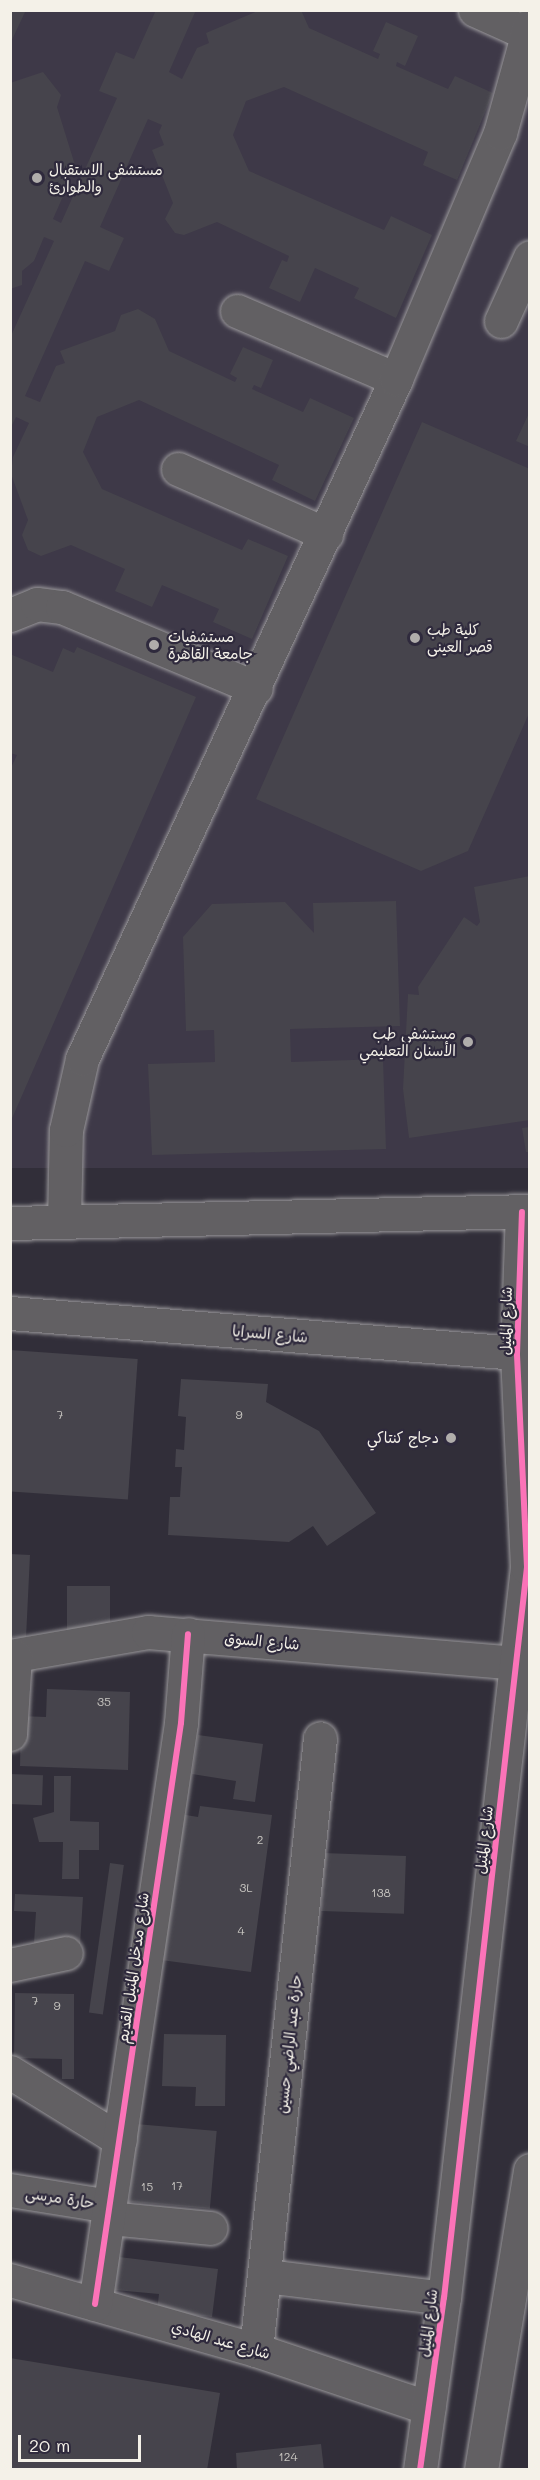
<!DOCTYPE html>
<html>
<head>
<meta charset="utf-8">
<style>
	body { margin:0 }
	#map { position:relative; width:540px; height:2480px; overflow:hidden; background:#312e39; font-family:Mali,"Playpen Sans Arabic",sans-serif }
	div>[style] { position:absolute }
	.built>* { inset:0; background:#3e3948; transform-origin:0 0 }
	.building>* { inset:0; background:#46444c; transform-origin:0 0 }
	.roads { filter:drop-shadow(0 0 2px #9a989b) drop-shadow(0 0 2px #9a989b) }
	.minor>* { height:33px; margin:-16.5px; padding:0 16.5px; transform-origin:16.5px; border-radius:16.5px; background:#626063 }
	.major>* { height:33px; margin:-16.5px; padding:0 16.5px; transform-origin:16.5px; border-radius:16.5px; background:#626063 }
	.cycleway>* { height:6px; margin:-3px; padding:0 3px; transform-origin:3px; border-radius:3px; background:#fb73b8 }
	.dots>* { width:16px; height:16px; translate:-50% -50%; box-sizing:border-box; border:3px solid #2f2a3d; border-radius:50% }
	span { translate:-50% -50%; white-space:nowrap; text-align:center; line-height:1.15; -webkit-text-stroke:4.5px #2f2a3d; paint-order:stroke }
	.number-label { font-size:12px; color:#c8c6c1 }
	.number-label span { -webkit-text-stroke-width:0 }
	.poi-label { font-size:15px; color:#f4f1e8 }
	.left { translate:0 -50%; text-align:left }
	.right { translate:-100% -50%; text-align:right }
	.street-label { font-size:15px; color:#f4f1e8 }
	.frame { position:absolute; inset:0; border:12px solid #f4f1e8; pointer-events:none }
	.scale { position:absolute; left:18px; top:2435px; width:123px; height:27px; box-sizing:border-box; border:3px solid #f4f1e8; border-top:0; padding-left:8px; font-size:18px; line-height:21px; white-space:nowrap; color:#f4f1e8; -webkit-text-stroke:4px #2f2a3d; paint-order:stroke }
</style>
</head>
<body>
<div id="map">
	<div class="built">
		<div style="left:10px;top:11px;width:519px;height:1157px"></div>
	</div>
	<div class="building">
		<div style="clip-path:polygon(10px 10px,26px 10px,10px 44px)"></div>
		<div style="clip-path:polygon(156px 10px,196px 10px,169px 72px,182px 79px,197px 48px,209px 43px,206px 33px,260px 10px,301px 10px,309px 28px,378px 59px,380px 54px,373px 51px,386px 22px,418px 36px,405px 66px,397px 62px,396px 66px,448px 89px,455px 76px,493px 93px,457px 180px,423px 165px,428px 152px,284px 87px,246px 101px,233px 135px,249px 171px,384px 230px,391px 216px,432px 235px,396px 318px,354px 298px,359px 288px,315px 268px,300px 302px,269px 288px,282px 260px,287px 262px,289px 256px,217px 222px,184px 235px,175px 233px,165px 219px,173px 203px,152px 150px,164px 145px,159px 132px,162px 125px,148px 119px,100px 227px,124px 238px,109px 271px,85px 261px,25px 396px,40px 402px,56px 366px,65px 363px,60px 351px,115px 331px,121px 315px,138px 309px,155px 319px,169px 351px,235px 382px,237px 378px,230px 374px,243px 347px,273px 360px,261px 388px,254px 385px,252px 389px,303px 412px,310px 398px,354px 418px,315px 501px,272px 480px,279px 465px,139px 400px,97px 417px,83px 452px,102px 489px,242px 550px,248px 539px,288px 556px,252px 639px,213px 622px,219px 609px,162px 585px,152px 607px,115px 591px,125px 569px,71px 545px,41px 556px,28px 550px,22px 535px,28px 520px,11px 474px,13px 457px,29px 423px,16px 417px,10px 429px,10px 338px,54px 241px,44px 237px,34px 261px,22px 271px,22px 285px,10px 289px,10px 83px,43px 72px,61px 95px,57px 107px,75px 165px,61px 171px,68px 185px,53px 219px,61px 223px,117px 98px,99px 91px,116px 52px,134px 59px)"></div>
		<div style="clip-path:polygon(530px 411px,530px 447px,516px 441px)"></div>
		<div style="clip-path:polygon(422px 422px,530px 469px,530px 711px,468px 851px,421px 871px,256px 799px)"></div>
		<div style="clip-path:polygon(77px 647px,196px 697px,10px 1123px,10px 770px,17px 755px,10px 753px,10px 654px,53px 672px,63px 648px,74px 653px)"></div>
		<div style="clip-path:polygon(530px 876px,530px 1120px,409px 1138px,403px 1089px,408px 994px,419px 995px,418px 987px,464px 917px,477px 926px,480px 922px,474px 887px)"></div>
		<div style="clip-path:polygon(396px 901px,400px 1026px,290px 1029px,291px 1062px,383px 1059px,386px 1149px,152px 1155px,148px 1064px,215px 1062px,214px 1030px,186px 1031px,183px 937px,212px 904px,285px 902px,314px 933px,313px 903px)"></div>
		<div style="clip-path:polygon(530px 1127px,530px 1152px,526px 1152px,522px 1128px)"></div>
		<div style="left:10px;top:1350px;width:128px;height:141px;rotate:4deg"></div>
		<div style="clip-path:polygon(181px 1379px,268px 1384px,266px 1402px,319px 1431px,376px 1513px,327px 1546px,313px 1526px,289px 1542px,168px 1535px,170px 1497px,180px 1497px,182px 1467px,175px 1467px,176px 1449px,184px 1450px,186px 1417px,178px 1416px)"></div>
		<div style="clip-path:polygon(10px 1554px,30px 1555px,26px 1638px,13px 1637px,12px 1648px)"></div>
		<div style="left:67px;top:1586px;width:43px;height:44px"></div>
		<div style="clip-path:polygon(47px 1689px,130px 1692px,128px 1770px,20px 1766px,21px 1716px,46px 1717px)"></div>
		<div style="clip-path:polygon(198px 1735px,263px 1744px,255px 1802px,233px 1799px,236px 1781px,192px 1774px)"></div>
		<div style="left:10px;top:1774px;width:33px;height:30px;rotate:2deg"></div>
		<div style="clip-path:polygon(54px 1776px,71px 1776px,70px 1821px,99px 1822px,99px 1850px,79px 1850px,79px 1879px,62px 1879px,63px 1842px,39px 1842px,33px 1818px,54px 1812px)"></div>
		<div style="clip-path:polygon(200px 1806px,272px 1815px,251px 1972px,161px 1960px,180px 1814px,198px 1817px)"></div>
		<div style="left:323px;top:1853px;width:83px;height:58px;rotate:2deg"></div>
		<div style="left:110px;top:1863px;width:14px;height:151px;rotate:8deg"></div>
		<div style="clip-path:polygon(15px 1894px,83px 1897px,80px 1945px,34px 1943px,36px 1912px,14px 1911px)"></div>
		<div style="clip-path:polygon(15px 1993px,74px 1994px,74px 2079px,62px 2079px,62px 2059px,14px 2058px)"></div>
		<div style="clip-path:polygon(164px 2034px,226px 2035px,225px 2106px,195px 2106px,196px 2087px,162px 2086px)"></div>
		<div style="left:136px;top:2124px;width:81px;height:78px;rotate:5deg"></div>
		<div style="clip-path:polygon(119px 2257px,218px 2269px,212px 2317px,157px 2311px,159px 2294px,115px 2290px)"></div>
		<div style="clip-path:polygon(10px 2358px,220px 2393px,207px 2470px,10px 2470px)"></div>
		<div style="clip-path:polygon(321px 2444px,324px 2470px,237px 2470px,236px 2453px)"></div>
	</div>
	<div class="roads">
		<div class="minor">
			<div style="left:475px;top:10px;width:56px;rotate:24.3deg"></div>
			<div style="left:237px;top:311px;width:173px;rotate:23.2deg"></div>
			<div style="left:501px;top:321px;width:70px;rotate:-65.6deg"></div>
			<div style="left:178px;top:469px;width:162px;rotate:23.7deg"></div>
			<div style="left:10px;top:615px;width:29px;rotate:-22deg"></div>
			<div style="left:37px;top:604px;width:25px;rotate:7deg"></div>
			<div style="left:62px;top:607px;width:210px;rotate:22.7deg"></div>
			<div style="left:64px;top:1222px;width:92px;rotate:-88.8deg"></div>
			<div style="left:66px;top:1130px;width:73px;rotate:-77.3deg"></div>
			<div style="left:82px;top:1059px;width:749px;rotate:-65.21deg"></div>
			<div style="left:396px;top:379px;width:267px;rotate:-67.1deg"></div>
			<div style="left:500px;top:133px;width:112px;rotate:-74.5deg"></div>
			<div style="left:10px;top:1656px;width:140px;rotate:-9.9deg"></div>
			<div style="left:148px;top:1632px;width:369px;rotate:4.8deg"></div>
			<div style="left:10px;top:1734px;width:78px;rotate:-86.3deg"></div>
			<div style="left:10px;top:1965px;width:57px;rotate:-12.1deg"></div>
			<div style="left:10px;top:2072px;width:129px;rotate:31.7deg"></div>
			<div style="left:10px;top:2190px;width:101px;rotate:9.1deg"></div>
			<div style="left:109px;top:2218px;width:102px;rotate:5.6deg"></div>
			<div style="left:266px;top:2276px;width:179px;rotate:7deg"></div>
			<div style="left:10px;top:2280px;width:256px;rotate:15.9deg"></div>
			<div style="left:256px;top:2350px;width:182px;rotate:18.5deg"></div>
			<div style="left:95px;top:2304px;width:587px;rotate:-81.58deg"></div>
			<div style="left:181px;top:1723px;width:89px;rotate:-85.5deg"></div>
			<div style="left:256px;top:2350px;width:615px;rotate:-84.03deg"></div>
			<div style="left:420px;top:2470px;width:174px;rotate:-82.1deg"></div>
			<div style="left:444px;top:2298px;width:736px;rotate:-83.52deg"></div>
			<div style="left:527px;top:1567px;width:213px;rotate:-92.7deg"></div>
			<div style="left:517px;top:1354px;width:142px;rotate:-88deg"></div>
			<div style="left:481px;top:2470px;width:304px;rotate:-80.7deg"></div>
		</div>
		<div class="major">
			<div style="left:10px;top:1223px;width:520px;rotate:-1.32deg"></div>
			<div style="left:10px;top:1313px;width:522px;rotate:4.51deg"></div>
		</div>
	</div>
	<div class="cycleway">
		<div style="left:95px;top:2304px;width:587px;rotate:-81.58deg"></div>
		<div style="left:181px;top:1723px;width:89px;rotate:-85.5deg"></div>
		<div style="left:420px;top:2470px;width:174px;rotate:-82.1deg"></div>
		<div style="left:444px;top:2298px;width:736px;rotate:-83.52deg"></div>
		<div style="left:527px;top:1567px;width:213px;rotate:-92.7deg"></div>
		<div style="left:517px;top:1354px;width:142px;rotate:-88deg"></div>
	</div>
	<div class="dots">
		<div style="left:37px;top:178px;background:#b0adab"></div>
		<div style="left:415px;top:638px;background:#b0adab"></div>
		<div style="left:154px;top:645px;background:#b0adab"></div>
		<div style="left:468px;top:1042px;background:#b0adab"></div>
		<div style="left:451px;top:1438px;background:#b0adab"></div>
	</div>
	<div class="number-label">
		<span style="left:60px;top:1415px">7</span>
		<span style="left:239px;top:1415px">9</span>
		<span style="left:104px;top:1702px">35</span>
		<span style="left:260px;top:1840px">2</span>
		<span style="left:246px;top:1888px">3L</span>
		<span style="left:381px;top:1893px">138</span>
		<span style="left:241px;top:1931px">4</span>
		<span style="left:35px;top:2001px">7</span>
		<span style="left:57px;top:2006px">9</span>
		<span style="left:177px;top:2186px">17</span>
		<span style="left:147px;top:2187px">15</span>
		<span style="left:288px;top:2457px">124</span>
	</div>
	<div class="poi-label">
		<span class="left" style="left:49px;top:178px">مستشفى الاستقبال<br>والطوارئ</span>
		<span class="left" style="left:427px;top:638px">كلية طب<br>قصر العينى</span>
		<span class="left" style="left:168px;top:645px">مستشفيات<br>جامعة القاهرة</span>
		<span class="right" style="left:456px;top:1042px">مستشفى طب<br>الأسنان التعليمي</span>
		<span class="right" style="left:439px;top:1438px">دجاج كنتاكي</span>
	</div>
	<div class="street-label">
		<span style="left:506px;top:1321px;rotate:-89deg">شارع المنيل</span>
		<span style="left:270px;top:1334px;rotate:5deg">شارع السرايا</span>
		<span style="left:262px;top:1641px;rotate:5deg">شارع السوق</span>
		<span style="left:484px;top:1840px;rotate:-84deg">شارع المنيل</span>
		<span style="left:133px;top:1968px;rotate:-82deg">شارع مدخل المنيل القديم</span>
		<span style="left:289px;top:2044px;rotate:-84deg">حارة عبد الراضي حسين</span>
		<span style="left:60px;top:2198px;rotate:9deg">حارة مرسى</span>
		<span style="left:428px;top:2323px;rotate:-83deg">شارع المنيل</span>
		<span style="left:221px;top:2340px;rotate:16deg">شارع عبد الهادي</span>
	</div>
	<div class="frame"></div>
	<div class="scale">20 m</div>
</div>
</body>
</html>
